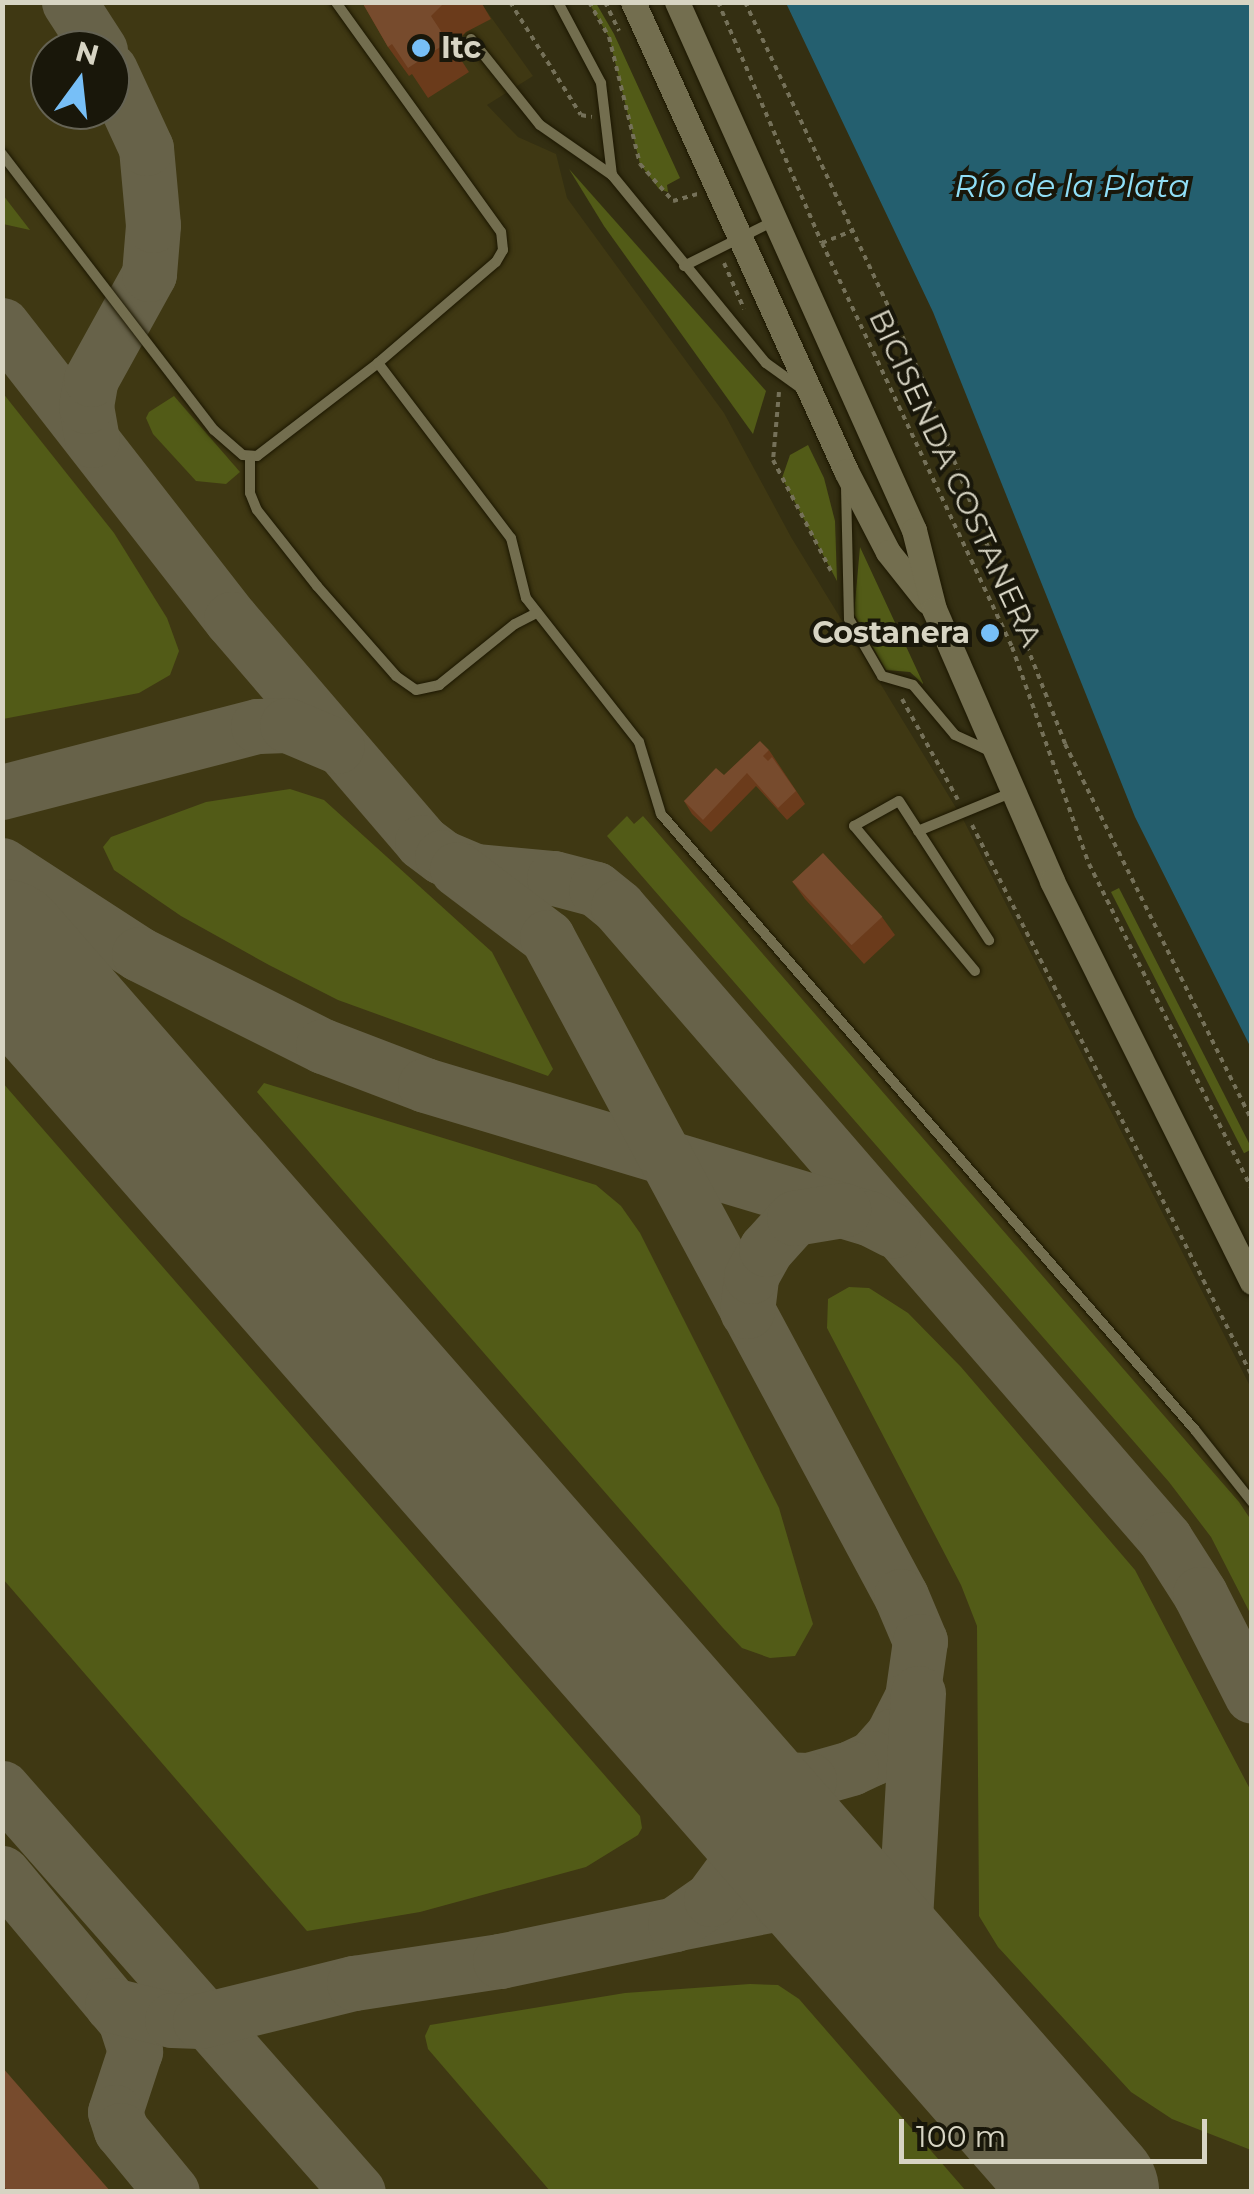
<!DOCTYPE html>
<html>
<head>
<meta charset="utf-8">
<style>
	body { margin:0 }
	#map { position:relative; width:1254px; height:2194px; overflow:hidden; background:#342f12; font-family:Montserrat,sans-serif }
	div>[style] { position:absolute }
	.built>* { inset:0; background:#3f3813 }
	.green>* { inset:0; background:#525b17; transform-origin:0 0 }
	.water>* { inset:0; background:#245f6f }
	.taxiway>* { height:55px; margin:-27.5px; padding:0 27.5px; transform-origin:27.5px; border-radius:27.5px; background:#676249 }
	.runway>* { height:138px; margin:-69px; padding:0 69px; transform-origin:69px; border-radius:69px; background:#676249 }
	.path>* { height:4px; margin-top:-2px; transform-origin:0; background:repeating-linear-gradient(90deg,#757159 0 5px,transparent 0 10px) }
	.roads { filter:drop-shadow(0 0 2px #1c1700) drop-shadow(0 0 2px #1c1700) }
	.service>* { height:10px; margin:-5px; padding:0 5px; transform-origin:5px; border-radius:5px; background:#736e4f }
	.secondary>* { height:25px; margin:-12.5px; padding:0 12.5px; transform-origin:12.5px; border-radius:12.5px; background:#736e4f }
	.wall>* { inset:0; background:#6b3b1b }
	.building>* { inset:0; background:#774b2d; transform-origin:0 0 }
	.dots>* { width:28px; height:28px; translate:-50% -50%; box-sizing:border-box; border:5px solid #19170a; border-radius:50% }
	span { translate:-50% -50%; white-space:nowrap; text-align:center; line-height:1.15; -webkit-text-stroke:8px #19170a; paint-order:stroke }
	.poi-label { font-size:30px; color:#d7d4c3; font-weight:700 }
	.left { translate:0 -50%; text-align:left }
	.right { translate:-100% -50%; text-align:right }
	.street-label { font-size:30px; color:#d7d4c3 }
	.water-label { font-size:32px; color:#90def6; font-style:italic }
	.frame { position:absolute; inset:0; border:5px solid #d7d4c3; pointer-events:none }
	.north { position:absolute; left:30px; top:30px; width:100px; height:100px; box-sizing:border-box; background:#19170a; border:2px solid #656354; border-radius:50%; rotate:15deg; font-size:28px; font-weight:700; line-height:40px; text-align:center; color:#d7d4c3 }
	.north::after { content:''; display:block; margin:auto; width:35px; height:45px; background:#77bff7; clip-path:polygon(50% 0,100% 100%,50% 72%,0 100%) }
	.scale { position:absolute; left:899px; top:2119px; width:308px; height:45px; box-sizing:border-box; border:5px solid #d7d4c3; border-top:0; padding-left:12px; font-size:30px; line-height:35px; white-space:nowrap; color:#d7d4c3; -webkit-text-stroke:8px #19170a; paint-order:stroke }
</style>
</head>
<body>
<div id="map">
	<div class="built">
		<div style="clip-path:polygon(evenodd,3px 3px,481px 3px,533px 76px,487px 105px,518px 137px,556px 154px,567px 198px,724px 413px,791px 537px,964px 821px,1251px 1388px,1251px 2191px,3px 2192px,3px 3px,50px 50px,110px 50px,110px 110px,50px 110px,50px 50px)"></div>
	</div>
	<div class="green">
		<div style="clip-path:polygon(589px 3px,596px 3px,614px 34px,680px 178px,667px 185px,668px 192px,659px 189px,640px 164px,609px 37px)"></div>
		<div style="clip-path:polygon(569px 169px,766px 391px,753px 434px,604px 226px)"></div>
		<div style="clip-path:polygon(3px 195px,30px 230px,3px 224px)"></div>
		<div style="clip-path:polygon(2px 392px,114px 533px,167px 618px,179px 651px,170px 675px,139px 693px,3px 719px)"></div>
		<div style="clip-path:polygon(174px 396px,240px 472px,226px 484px,196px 481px,153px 434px,146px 418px,149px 412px)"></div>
		<div style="clip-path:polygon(808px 445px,824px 478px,835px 521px,837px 581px,782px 478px,790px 455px)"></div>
		<div style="clip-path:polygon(860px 547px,923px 683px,923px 684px,910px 672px,886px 670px,854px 614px)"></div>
		<div style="clip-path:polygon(290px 789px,324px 800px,492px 952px,553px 1069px,548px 1076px,338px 1000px,269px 965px,181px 916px,114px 870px,103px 847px,111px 837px,206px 802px)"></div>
		<div style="clip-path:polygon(627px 816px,634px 824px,643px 816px,1239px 1502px,1251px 1520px,1251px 1615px,1211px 1537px,1169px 1482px,607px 836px)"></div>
		<div style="left:1119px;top:888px;width:293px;height:9px;rotate:63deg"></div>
		<div style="clip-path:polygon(2px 1082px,640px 1816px,642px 1828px,638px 1835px,586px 1867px,420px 1912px,307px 1931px,3px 1579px)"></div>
		<div style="clip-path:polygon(264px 1083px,596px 1185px,621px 1206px,640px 1233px,779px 1508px,813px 1624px,795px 1656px,770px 1658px,742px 1648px,723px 1628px,257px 1092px)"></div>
		<div style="clip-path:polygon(849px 1287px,869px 1288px,908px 1313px,961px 1367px,1135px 1570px,1251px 1791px,1251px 2150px,1172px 2119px,1131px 2092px,998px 1947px,979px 1916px,977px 1626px,961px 1585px,827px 1328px,828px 1299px)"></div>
		<div style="clip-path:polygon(750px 1984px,778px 1985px,799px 1999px,966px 2191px,550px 2191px,428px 2049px,425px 2036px,430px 2025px,625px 1993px)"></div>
	</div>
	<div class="water">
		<div style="clip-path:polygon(786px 3px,1251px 3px,1251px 1048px,1135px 817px,933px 312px)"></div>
	</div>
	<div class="taxiway">
		<div style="left:69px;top:2px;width:57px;rotate:57.1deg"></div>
		<div style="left:2px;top:325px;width:373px;rotate:52.1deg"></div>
		<div style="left:231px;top:619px;width:294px;rotate:49.4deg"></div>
		<div style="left:422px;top:842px;width:25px;rotate:37deg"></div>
		<div style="left:442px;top:857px;width:36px;rotate:23deg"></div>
		<div style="left:475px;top:871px;width:79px;rotate:5.1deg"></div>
		<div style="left:554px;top:878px;width:43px;rotate:14.7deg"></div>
		<div style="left:596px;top:889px;width:28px;rotate:39deg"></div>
		<div style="left:618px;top:907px;width:836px;rotate:49.12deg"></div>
		<div style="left:1165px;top:1539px;width:65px;rotate:57.5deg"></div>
		<div style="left:1200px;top:1594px;width:114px;rotate:63deg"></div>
		<div style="left:92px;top:440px;width:35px;rotate:-100deg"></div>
		<div style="left:86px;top:406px;width:27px;rotate:-80deg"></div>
		<div style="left:91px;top:379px;width:120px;rotate:-61.1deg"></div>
		<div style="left:149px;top:274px;width:49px;rotate:-85.3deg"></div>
		<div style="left:153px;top:225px;width:77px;rotate:-95.2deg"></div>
		<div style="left:146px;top:148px;width:86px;rotate:-114.8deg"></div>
		<div style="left:2px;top:792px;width:264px;rotate:-14.5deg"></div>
		<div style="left:258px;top:726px;width:29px;rotate:-2deg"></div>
		<div style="left:287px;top:725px;width:54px;rotate:22.8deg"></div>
		<div style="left:2px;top:865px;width:163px;rotate:33deg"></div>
		<div style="left:139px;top:954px;width:206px;rotate:26.6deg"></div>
		<div style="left:323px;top:1046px;width:109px;rotate:20.9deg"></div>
		<div style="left:425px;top:1085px;width:463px;rotate:16.7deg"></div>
		<div style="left:869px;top:1218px;width:27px;rotate:27deg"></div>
		<div style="left:457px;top:869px;width:113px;rotate:37.1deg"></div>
		<div style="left:547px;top:937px;width:748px;rotate:61.76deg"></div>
		<div style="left:901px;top:1596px;width:49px;rotate:67.1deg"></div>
		<div style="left:920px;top:1641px;width:57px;rotate:98.1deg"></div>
		<div style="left:912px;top:1697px;width:44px;rotate:117.1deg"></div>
		<div style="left:892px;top:1736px;width:30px;rotate:132deg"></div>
		<div style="left:872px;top:1758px;width:23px;rotate:155deg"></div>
		<div style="left:851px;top:1768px;width:44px;rotate:164.1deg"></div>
		<div style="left:809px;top:1780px;width:32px;rotate:-178deg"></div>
		<div style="left:777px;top:1779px;width:59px;rotate:-160deg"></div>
		<div style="left:722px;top:1759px;width:45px;rotate:-139.5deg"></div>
		<div style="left:747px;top:1311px;width:35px;rotate:-83deg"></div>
		<div style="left:751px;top:1276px;width:31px;rotate:-61deg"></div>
		<div style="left:766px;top:1249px;width:42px;rotate:-47.9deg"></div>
		<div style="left:794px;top:1218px;width:50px;rotate:-9.3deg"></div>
		<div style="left:918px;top:1693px;width:241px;rotate:93.3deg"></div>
		<div style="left:904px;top:1934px;width:36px;rotate:82deg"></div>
		<div style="left:909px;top:1970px;width:44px;rotate:59.9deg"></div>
		<div style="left:2px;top:1788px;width:538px;rotate:48.61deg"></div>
		<div style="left:2px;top:1873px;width:192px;rotate:50.1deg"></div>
		<div style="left:125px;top:2020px;width:33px;rotate:72deg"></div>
		<div style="left:135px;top:2051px;width:64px;rotate:108.2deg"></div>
		<div style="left:115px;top:2112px;width:19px;rotate:72deg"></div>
		<div style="left:121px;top:2130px;width:80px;rotate:50.6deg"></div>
		<div style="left:683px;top:1922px;width:99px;rotate:-11.1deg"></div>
		<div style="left:780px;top:1903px;width:33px"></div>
		<div style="left:813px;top:1903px;width:24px;rotate:22deg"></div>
		<div style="left:835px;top:1912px;width:46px;rotate:37.1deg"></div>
		<div style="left:112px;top:2005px;width:62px;rotate:14deg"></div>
		<div style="left:172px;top:2020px;width:28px;rotate:2deg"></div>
		<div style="left:200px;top:2021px;width:159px;rotate:-13.9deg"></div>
		<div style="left:354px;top:1983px;width:148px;rotate:-8.6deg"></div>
		<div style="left:500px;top:1961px;width:179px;rotate:-11.9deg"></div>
		<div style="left:675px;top:1924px;width:44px;rotate:-34.8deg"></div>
		<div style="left:711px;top:1899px;width:52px;rotate:-53.6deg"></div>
		<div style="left:742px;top:1857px;width:42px;rotate:-85.9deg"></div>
		<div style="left:745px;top:1815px;width:35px;rotate:-108deg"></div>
	</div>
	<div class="runway">
		<div style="left:2px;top:948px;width:1653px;rotate:48.83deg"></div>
	</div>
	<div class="path">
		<div style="left:510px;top:2px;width:133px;rotate:57.9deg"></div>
		<div style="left:581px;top:115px;width:11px;rotate:10deg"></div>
		<div style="left:589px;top:2px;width:40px;rotate:60.3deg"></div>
		<div style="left:609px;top:37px;width:131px;rotate:76.3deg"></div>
		<div style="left:640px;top:164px;width:50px;rotate:48.3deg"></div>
		<div style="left:673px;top:201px;width:26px;rotate:-16deg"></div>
		<div style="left:605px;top:2px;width:32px;rotate:64deg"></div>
		<div style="left:718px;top:2px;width:262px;rotate:66.7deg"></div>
		<div style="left:822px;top:243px;width:446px;rotate:64.8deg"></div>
		<div style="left:1012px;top:647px;width:230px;rotate:70.5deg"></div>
		<div style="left:1089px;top:864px;width:364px;rotate:63.4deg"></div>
		<div style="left:745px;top:2px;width:413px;rotate:64.8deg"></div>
		<div style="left:921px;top:376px;width:395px;rotate:68.6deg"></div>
		<div style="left:1065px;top:744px;width:421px;rotate:63.6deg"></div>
		<div style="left:822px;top:243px;width:35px;rotate:-22deg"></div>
		<div style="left:724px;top:263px;width:50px;rotate:66.5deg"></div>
		<div style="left:779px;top:392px;width:68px;rotate:95deg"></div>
		<div style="left:773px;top:460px;width:125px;rotate:62.4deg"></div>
		<div style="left:902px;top:699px;width:115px;rotate:61deg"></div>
		<div style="left:972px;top:825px;width:618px;rotate:63.06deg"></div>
	</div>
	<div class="roads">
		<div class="service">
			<div style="left:558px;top:2px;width:92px;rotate:62deg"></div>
			<div style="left:601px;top:83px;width:93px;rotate:83.2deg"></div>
			<div style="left:612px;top:175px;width:243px;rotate:50.7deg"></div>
			<div style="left:766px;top:363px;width:44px;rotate:35.8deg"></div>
			<div style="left:471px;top:39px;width:110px;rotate:51.3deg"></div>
			<div style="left:540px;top:125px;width:88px;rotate:34.8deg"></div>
			<div style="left:2px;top:154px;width:348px;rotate:52.5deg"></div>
			<div style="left:214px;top:430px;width:38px;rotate:41deg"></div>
			<div style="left:243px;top:455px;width:14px;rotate:4deg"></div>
			<div style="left:257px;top:456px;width:153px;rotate:-37.5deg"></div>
			<div style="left:378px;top:363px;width:155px;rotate:-40.6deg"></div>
			<div style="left:496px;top:262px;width:14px;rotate:-60deg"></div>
			<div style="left:503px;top:250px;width:18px;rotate:-96deg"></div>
			<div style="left:501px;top:232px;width:283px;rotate:-125.7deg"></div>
			<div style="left:684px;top:266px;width:98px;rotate:-26.6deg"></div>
			<div style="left:378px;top:363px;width:220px;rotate:52.8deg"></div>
			<div style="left:511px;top:538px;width:62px;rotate:76deg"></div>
			<div style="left:526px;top:598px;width:183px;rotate:51.9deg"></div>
			<div style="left:639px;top:742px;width:75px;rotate:73deg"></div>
			<div style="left:661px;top:814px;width:815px;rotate:49.08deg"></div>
			<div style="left:1195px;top:1430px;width:92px;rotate:51.6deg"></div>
			<div style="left:250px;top:457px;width:36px;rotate:90deg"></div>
			<div style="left:250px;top:493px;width:18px;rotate:68deg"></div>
			<div style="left:257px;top:510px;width:97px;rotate:51.7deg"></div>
			<div style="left:317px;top:586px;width:120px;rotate:48.7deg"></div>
			<div style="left:396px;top:676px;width:24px;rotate:35deg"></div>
			<div style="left:416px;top:690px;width:24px;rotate:-12deg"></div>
			<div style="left:439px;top:685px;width:97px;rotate:-38.8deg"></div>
			<div style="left:515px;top:624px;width:25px;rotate:-27deg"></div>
			<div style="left:846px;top:487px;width:132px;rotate:88.7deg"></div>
			<div style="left:849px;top:619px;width:66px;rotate:59.9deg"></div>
			<div style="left:882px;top:676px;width:32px;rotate:16deg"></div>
			<div style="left:913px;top:685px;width:65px;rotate:50deg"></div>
			<div style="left:955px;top:735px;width:41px;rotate:24.7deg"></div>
			<div style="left:918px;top:831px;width:103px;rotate:-22.3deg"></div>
			<div style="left:975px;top:971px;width:189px;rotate:-129.8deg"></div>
			<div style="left:854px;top:826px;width:51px;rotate:-29.1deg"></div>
			<div style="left:899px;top:801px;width:166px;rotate:57.1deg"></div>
		</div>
		<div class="secondary">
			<div style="left:633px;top:2px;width:515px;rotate:65.57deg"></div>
			<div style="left:846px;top:471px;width:91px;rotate:62.6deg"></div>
			<div style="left:888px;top:552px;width:63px;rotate:51.5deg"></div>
			<div style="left:677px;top:2px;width:579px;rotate:65.83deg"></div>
			<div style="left:914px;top:530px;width:81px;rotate:75.8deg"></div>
			<div style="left:934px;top:609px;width:296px;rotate:66.5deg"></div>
			<div style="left:1052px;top:881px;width:448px;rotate:63.5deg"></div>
		</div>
	</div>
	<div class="wall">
		<div style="clip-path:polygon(362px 2px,481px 2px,491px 19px,466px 32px,452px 46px,469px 72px,428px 98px,412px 74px,409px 76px,388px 47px)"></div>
		<div style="clip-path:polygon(769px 750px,805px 804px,787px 820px,756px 786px,711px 832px,692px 814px,684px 801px,724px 775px)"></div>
		<div style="clip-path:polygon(792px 881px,882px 917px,895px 935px,864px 964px,805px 899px)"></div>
	</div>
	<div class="building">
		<div style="clip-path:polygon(362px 2px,445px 2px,431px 16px,448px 42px,408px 68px,392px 44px,388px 47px)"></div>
		<div style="clip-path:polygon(760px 741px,769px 750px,763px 756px,768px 761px,772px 757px,796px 791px,778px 808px,747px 773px,703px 820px,684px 801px,716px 768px,724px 775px)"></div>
		<div style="left:823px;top:853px;width:87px;height:42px;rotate:47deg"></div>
		<div style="clip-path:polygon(2px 2067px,111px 2192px,9px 2192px,2px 2185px)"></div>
	</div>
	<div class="dots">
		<div style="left:421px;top:48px;background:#77bff7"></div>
		<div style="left:990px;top:633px;background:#77bff7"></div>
	</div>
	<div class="poi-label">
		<span class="left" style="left:441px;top:48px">Itc</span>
		<span class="right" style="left:970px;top:633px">Costanera</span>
	</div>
	<div class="street-label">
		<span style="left:955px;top:478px;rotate:65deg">BICISENDA COSTANERA</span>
	</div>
	<div class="water-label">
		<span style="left:1072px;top:186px">Río de la Plata</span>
	</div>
	<div class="frame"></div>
	<div class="north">N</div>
	<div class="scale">100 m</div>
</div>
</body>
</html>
